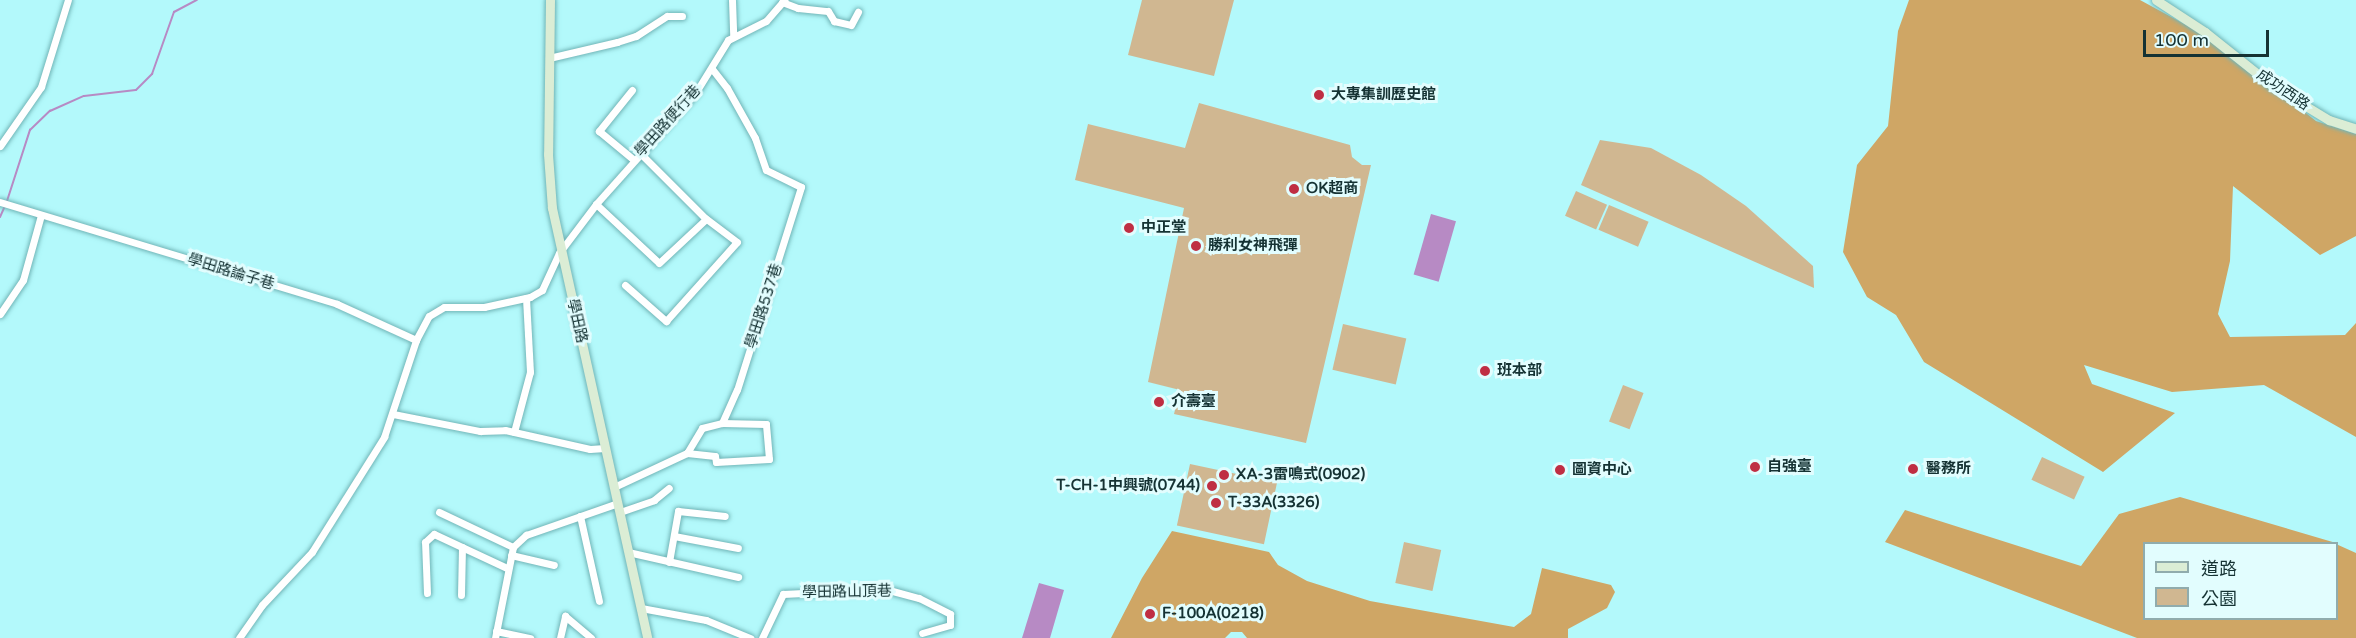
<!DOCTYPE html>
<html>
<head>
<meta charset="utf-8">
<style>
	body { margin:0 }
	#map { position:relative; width:2356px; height:638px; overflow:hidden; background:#b3f9fb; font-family:"Varela Round","Noto Sans TC",sans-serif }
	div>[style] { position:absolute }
	.green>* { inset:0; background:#d0b791; transform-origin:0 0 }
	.forest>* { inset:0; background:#cfa665 }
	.water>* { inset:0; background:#b78ac4; transform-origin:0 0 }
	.stream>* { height:2px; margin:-1px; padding:0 1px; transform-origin:1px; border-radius:1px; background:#b78ac4 }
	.roads { filter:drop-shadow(0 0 2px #71b5b7) drop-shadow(0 0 2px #71b5b7) }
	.street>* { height:7px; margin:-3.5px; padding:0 3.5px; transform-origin:3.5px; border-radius:3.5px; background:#fff }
	.secondary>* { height:9px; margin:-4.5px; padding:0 4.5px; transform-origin:4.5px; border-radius:4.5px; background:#dbedd5 }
	.dots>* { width:16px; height:16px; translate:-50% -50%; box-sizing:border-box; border:3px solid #e2fdfe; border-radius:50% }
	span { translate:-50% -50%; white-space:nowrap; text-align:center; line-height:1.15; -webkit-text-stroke:6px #e2fdfe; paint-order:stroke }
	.street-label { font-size:15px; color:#153233 }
	.poi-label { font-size:15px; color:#153233; font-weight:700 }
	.left { translate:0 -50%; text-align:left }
	.right { translate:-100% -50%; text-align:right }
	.legend { position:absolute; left:2143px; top:542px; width:195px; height:78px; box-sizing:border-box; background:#e2fdfe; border:2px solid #90acad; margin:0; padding:8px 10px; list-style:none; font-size:18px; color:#153233 }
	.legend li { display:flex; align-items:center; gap:12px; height:30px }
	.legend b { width:30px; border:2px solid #90acad }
	.scale { position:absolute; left:2143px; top:30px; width:126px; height:27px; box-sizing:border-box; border:3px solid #153233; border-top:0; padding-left:8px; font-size:18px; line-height:21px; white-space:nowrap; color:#153233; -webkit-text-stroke:4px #e2fdfe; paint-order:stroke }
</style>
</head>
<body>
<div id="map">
	<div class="green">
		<div style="clip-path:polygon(1142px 0,1234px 0,1214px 76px,1128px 55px)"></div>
		<div style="clip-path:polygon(1199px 103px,1350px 145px,1352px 157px,1362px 165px,1371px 165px,1306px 443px,1174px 414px,1180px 390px,1148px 382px,1184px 208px,1075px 180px,1088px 124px,1185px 148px)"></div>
		<div style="clip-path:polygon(1600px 140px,1651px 148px,1701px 175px,1746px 206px,1813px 266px,1814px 288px,1581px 185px)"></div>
		<div style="left:1576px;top:191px;width:34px;height:27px;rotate:24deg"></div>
		<div style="left:1609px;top:205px;width:43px;height:27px;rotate:23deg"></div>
		<div style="left:1343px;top:324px;width:65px;height:47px;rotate:13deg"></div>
		<div style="left:1623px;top:385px;width:22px;height:39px;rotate:21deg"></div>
		<div style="left:2042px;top:457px;width:47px;height:25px;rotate:25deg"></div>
		<div style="left:1190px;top:464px;width:89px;height:63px;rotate:12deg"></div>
		<div style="left:1404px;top:542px;width:38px;height:42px;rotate:12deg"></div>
	</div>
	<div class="forest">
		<div style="clip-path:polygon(1909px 0,2140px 0,2212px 39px,2316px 121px,2356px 134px,2356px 236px,2320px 255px,2233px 186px,2230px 261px,2218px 314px,2230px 337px,2345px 335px,2356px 323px,2356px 437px,2264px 385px,2172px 392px,2084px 365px,2092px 384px,2175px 413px,2103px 472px,1924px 362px,1896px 315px,1867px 297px,1843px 252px,1857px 165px,1888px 126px,1898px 31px)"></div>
		<div style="clip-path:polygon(2180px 497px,2336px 543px,2144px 544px,2144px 618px,2336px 618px,2336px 544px,2356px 553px,2356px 638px,2137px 638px,1885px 542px,1905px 510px,2081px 566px,2119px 514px)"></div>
		<div style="clip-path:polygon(1172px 531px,1269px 552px,1278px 565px,1307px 581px,1370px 601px,1514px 627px,1531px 614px,1542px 568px,1611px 585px,1615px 592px,1607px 608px,1568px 629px,1568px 638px,1247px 638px,1242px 632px,1231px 632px,1225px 638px,1111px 638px,1142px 578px)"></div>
	</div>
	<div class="water">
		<div style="left:1431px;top:214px;width:26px;height:63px;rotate:16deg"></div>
		<div style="clip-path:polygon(1039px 583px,1064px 590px,1050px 638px,1022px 638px)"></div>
	</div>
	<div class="stream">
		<div style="left:7px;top:201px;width:75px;rotate:-72.1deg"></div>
		<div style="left:30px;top:130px;width:28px;rotate:-44deg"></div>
		<div style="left:50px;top:111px;width:37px;rotate:-24deg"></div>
		<div style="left:84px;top:96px;width:52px;rotate:-6.6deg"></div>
		<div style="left:136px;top:90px;width:23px;rotate:-45deg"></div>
		<div style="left:152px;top:74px;width:66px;rotate:-70.5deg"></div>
		<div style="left:174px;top:12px;width:26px;rotate:-28deg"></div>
		<div style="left:0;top:217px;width:12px;rotate:-66deg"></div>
	</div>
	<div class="roads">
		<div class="street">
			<div style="left:732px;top:0;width:36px;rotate:88deg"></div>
			<div style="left:782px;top:2px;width:17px;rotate:21deg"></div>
			<div style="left:798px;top:8px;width:30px;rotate:6deg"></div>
			<div style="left:828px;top:11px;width:12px;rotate:59deg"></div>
			<div style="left:834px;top:21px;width:17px;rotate:13deg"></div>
			<div style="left:851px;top:25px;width:15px;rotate:-62deg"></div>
			<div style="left:549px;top:58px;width:70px;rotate:-13.2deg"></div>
			<div style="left:617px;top:42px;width:20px;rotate:-18deg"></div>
			<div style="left:636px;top:36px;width:37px;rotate:-33deg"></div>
			<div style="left:667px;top:16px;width:15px"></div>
			<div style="left:632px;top:90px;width:53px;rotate:128.8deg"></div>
			<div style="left:599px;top:131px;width:45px;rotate:39.6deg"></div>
			<div style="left:0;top:146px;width:72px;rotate:-55.2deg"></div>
			<div style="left:41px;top:87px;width:91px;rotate:-72.8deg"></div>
			<div style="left:0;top:202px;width:352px;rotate:16.8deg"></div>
			<div style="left:337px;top:304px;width:87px;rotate:24.5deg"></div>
			<div style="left:596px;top:204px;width:86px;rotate:43.1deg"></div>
			<div style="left:659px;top:263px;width:64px;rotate:-43.1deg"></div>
			<div style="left:625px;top:285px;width:55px;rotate:41.3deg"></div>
			<div style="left:666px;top:321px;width:106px;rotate:-48.1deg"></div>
			<div style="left:737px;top:242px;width:39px;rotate:-143deg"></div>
			<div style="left:706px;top:219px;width:93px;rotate:-135deg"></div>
			<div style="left:0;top:314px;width:41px;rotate:-55.9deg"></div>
			<div style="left:23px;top:280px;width:67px;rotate:-74.5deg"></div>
			<div style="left:393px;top:414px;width:89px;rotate:11.1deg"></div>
			<div style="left:480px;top:431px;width:25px;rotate:-2deg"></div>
			<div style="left:505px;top:430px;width:87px;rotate:12.6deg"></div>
			<div style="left:590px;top:449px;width:15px;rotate:-4deg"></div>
			<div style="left:514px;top:432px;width:62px;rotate:-75.1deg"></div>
			<div style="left:530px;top:372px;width:74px;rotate:-93.1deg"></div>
			<div style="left:687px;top:453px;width:29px;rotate:-59deg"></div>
			<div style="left:702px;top:428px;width:21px;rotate:-14deg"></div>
			<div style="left:722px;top:423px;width:36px;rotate:-66deg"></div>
			<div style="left:737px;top:390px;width:213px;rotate:-72.5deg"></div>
			<div style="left:801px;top:187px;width:39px;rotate:-154deg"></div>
			<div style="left:766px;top:170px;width:34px;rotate:-109deg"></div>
			<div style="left:755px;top:138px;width:57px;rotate:-119.2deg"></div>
			<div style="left:727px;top:88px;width:24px;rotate:-128deg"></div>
			<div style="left:614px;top:487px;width:81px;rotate:-25deg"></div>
			<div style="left:687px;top:453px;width:28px;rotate:6deg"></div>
			<div style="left:715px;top:456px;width:6px;rotate:81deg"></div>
			<div style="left:716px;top:462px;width:53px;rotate:-3.2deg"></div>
			<div style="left:769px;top:459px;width:35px;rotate:-95deg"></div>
			<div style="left:766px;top:424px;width:44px;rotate:-178.7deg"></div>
			<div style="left:439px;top:512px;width:82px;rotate:25.3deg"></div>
			<div style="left:620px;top:512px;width:36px;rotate:-19deg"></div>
			<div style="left:654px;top:500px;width:19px;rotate:-39deg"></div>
			<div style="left:580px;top:516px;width:87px;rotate:77.4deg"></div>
			<div style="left:674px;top:536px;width:65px;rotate:10.6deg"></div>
			<div style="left:628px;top:552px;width:113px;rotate:12.8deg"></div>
			<div style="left:511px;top:555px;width:44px;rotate:13.1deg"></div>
			<div style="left:669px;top:562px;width:52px;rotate:-80deg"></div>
			<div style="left:678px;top:511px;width:47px;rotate:6.1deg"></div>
			<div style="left:427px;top:593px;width:51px;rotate:-92.2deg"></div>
			<div style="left:425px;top:542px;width:12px;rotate:-42deg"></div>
			<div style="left:434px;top:534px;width:81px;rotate:25deg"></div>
			<div style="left:461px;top:595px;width:48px;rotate:-88.8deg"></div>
			<div style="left:641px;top:608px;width:66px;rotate:10.5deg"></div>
			<div style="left:706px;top:620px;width:48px;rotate:22.2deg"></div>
			<div style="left:496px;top:631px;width:35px;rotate:12deg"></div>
			<div style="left:239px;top:638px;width:40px;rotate:-55.1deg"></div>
			<div style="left:262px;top:605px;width:73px;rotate:-46.7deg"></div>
			<div style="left:312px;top:552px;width:136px;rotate:-57.9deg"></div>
			<div style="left:384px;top:437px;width:102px;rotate:-71.7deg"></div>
			<div style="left:416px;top:340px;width:27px;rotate:-62deg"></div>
			<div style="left:429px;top:316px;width:17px;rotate:-31deg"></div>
			<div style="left:444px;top:307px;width:40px"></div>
			<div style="left:484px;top:307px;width:47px;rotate:-12.3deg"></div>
			<div style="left:530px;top:297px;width:14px;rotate:-30deg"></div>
			<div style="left:542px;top:290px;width:41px;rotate:-65.3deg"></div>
			<div style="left:559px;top:253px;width:61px;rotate:-52.9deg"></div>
			<div style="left:596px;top:204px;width:150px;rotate:-48.2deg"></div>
			<div style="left:696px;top:92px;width:61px;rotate:-58.4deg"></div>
			<div style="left:728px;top:40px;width:42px;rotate:-26.6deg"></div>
			<div style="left:766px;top:21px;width:28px;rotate:-49deg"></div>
			<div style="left:495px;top:638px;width:93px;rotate:-78.8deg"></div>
			<div style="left:513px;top:547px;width:18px;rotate:-43deg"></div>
			<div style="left:526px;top:535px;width:97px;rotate:-19.2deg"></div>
			<div style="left:560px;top:638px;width:23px;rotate:-77deg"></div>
			<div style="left:565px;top:616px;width:34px;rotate:40deg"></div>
			<div style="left:762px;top:638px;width:49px;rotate:-64.5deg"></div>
			<div style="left:783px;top:594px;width:102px;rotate:-2.8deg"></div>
			<div style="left:885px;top:589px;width:35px;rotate:15deg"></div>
			<div style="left:919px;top:598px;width:35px;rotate:27deg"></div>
			<div style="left:950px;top:614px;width:11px;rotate:90deg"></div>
			<div style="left:950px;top:625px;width:29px;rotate:164deg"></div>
		</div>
		<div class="secondary">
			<div style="left:550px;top:0;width:154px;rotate:90.7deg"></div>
			<div style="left:548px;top:154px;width:54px;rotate:85.8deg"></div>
			<div style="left:552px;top:208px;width:440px;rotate:77.5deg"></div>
			<div style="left:2156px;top:0;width:59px;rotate:33.1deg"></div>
			<div style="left:2205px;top:32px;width:87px;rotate:38.5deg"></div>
			<div style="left:2273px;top:86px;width:66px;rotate:31.3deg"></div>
			<div style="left:2329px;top:120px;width:28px;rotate:18deg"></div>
		</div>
	</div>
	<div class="dots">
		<div style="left:1319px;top:95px;background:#bf2e43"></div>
		<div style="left:1294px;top:189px;background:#bf2e43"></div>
		<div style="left:1129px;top:228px;background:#bf2e43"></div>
		<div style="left:1196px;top:246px;background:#bf2e43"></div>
		<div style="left:1485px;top:371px;background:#bf2e43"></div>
		<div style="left:1159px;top:402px;background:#bf2e43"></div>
		<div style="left:1755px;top:467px;background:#bf2e43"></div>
		<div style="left:1913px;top:469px;background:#bf2e43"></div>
		<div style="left:1560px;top:470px;background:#bf2e43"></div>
		<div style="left:1224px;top:475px;background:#bf2e43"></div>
		<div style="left:1212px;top:486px;background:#bf2e43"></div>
		<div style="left:1216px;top:503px;background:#bf2e43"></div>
		<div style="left:1150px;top:614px;background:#bf2e43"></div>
	</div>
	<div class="street-label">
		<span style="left:2283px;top:90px;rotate:34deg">成功西路</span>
		<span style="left:668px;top:121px;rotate:-48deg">學田路便行巷</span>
		<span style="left:231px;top:272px;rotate:17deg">學田路論子巷</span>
		<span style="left:764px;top:306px;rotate:-72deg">學田路537巷</span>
		<span style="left:577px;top:321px;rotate:77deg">學田路</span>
		<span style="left:847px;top:592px;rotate:-1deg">學田路山頂巷</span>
	</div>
	<div class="poi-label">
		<span class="left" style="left:1331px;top:95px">大專集訓歷史館</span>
		<span class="left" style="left:1306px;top:189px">OK超商</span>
		<span class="left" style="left:1141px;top:228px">中正堂</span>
		<span class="left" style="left:1208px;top:246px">勝利女神飛彈</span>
		<span class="left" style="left:1497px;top:371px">班本部</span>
		<span class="left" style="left:1171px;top:402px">介壽臺</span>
		<span class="left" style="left:1767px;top:467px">自強臺</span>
		<span class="left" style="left:1926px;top:469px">醫務所</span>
		<span class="left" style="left:1572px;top:470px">圖資中心</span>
		<span class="left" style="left:1236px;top:475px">XA-3雷鳴式(0902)</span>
		<span class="right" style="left:1200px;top:486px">T-CH-1中興號(0744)</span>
		<span class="left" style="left:1228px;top:503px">T-33A(3326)</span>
		<span class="left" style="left:1162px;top:614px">F-100A(0218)</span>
	</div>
	<ul class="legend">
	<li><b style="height:8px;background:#dbedd5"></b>道路</li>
	<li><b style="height:16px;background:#d0b791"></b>公園</li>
	</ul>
	<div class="scale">100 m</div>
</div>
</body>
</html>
